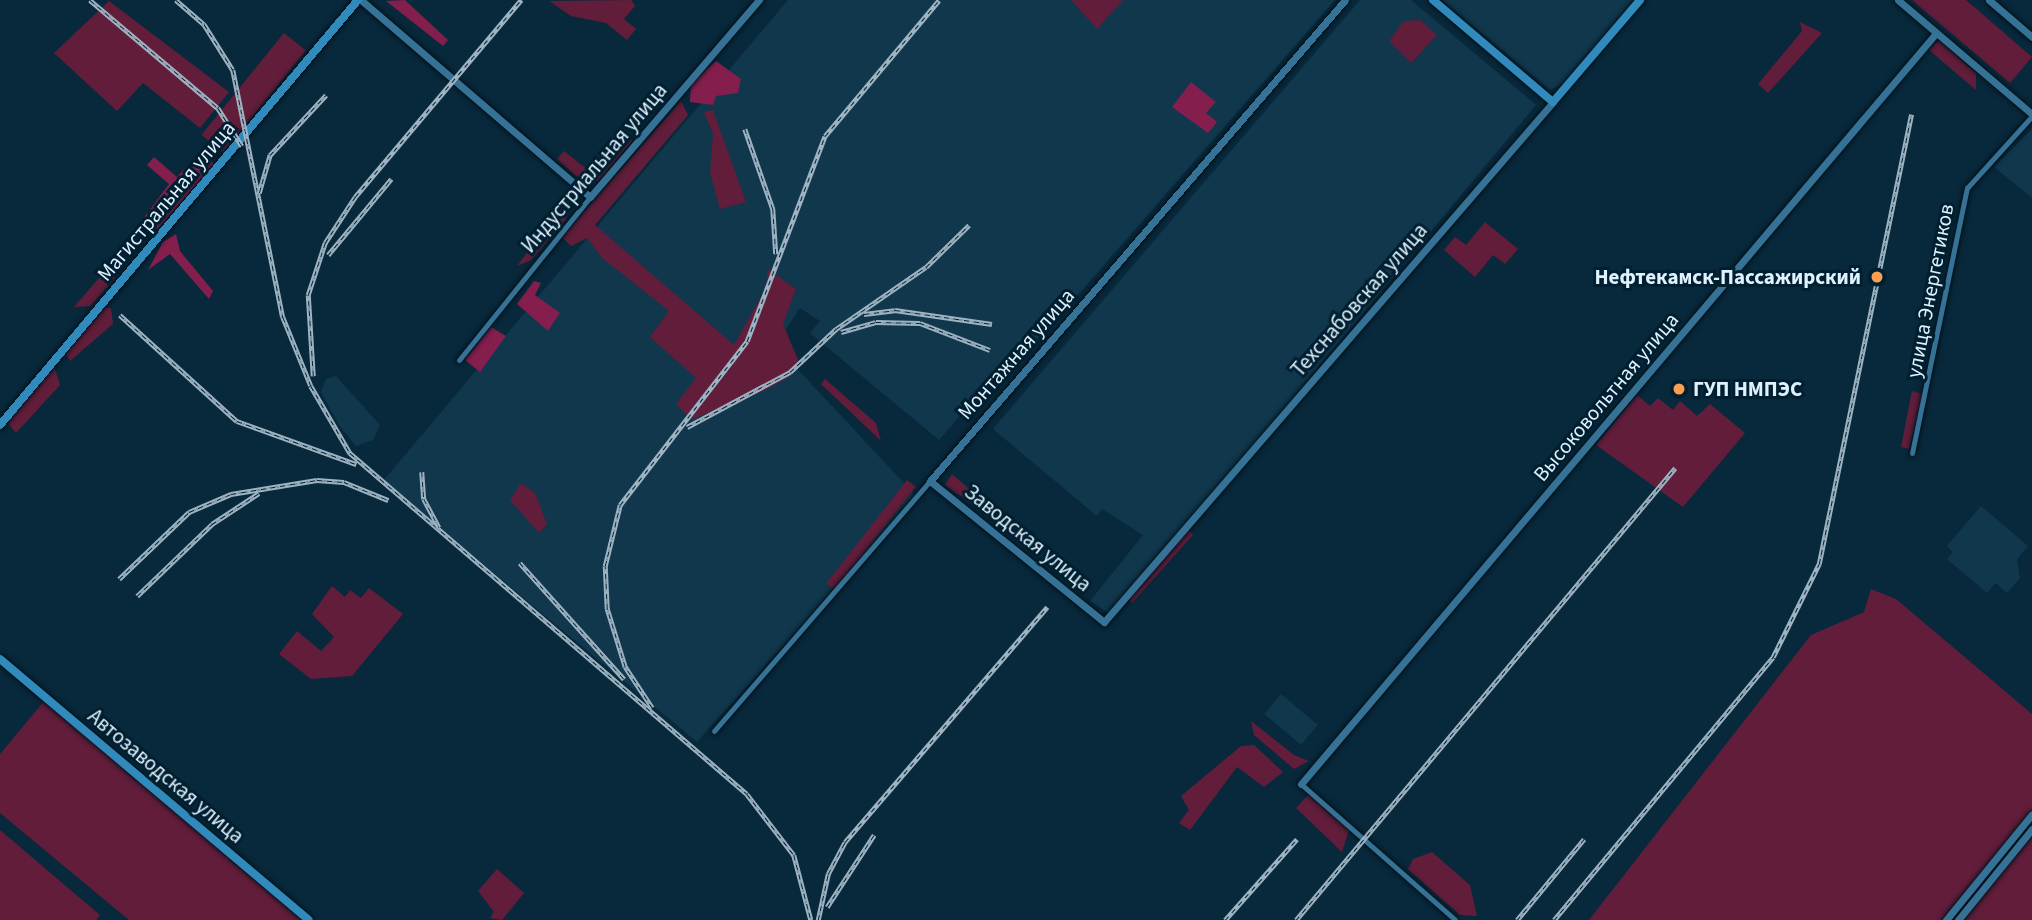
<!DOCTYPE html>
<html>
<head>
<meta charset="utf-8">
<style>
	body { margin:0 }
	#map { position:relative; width:2032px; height:920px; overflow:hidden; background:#08293b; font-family:"Source Sans 3",sans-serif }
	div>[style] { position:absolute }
	.built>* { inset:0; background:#10374c; transform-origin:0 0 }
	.green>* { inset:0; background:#611d3a; transform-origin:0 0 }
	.forest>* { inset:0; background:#831e4d }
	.roads { filter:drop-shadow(0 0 2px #01111b) drop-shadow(0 0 2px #01111b) }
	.street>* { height:5px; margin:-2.5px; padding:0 2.5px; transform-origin:2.5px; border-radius:2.5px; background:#357296 }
	.secondary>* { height:7px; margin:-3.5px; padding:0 3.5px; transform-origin:3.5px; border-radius:3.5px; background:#357296 }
	.primary>* { height:8px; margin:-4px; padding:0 4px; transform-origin:4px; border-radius:4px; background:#308abb }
	.rail>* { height:4.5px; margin-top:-2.25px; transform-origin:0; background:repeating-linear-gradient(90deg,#001f31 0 5px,#9db3c1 0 10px); box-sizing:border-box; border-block:2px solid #9db3c1 }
	.dots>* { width:19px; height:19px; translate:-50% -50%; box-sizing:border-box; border:4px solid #001f31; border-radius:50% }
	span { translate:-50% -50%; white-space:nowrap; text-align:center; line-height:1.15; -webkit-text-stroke:6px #001f31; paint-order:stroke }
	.street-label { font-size:21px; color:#dff1fd }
	.poi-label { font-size:21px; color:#dff1fd; font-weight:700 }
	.right { translate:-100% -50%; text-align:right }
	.left { translate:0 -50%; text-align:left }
</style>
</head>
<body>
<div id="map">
	<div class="built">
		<div style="clip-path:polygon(788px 0,1335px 0,1036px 343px,1027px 337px,939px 440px,810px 333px,820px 321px,800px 308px,775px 345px,917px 497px,697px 742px,383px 481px)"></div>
		<div style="clip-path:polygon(1360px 0,1411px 0,1536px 105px,1112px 615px,1090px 601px,1143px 535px,1102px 509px,1097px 516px,993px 429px)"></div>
		<div style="clip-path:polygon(1442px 0,1636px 0,1569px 80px,1550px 90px)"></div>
		<div style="clip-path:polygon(2032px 129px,2032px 198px,1994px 167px)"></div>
		<div style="clip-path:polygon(336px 376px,380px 425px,373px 440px,356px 446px,339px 425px,321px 392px,326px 379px)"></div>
		<div style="clip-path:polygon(1981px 506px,2028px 546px,2017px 559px,2020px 578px,2007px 593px,1996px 583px,1987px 593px,1947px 559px,1953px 552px,1947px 546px)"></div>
		<div style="left:1281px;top:694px;width:48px;height:26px;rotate:40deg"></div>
	</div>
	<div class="green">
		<div style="clip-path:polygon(631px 0,635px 6px,624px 19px,636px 29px,627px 40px,606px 23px,571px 16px,549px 1px)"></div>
		<div style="clip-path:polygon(1071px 0,1123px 0,1097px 29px)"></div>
		<div style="clip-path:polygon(1912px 0,1966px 0,2032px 57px,2010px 83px)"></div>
		<div style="clip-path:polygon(109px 1px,229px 92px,200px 128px,143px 83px,117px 111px,54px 53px)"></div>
		<div style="clip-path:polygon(1420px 20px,1437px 35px,1411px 63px,1389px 41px,1404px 21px)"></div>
		<div style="clip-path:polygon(1800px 22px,1822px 33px,1768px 93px,1758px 84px,1802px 31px)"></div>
		<div style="left:284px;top:33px;width:28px;height:131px;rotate:39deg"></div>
		<div style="clip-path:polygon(1938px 40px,1976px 73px,1976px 90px,1929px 50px)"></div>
		<div style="clip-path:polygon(681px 101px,688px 115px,595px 225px,734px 345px,766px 288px,768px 269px,796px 289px,783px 324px,799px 362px,790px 376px,766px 390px,691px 420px,703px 397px,687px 415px,676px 404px,696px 378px,650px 337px,669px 311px,601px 257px,587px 238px,571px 246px,562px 237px)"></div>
		<div style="clip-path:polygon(713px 110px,746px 202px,720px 209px,710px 173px,713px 134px,704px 112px)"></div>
		<div style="clip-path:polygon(624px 129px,632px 141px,598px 181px,584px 183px,557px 159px,564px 151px,588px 170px)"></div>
		<div style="clip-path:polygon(575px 189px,566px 219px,531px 260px,517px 266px)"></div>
		<div style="clip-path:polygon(1485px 222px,1518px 249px,1505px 264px,1493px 255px,1475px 277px,1444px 250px,1455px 237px,1466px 245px)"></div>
		<div style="clip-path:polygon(112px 263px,118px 275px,90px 306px,74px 307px)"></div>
		<div style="clip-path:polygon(104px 307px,111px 308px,113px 324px,70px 361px,66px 354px,74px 340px)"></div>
		<div style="clip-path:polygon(54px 366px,60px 385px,16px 433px,7px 422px)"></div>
		<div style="clip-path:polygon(825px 379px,876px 423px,881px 441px,821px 384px)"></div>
		<div style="clip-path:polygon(1912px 391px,1923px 394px,1909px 449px,1901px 447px)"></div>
		<div style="clip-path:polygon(1637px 395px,1650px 406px,1658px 398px,1673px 410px,1680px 401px,1697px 416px,1710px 404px,1745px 433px,1683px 507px,1596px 445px)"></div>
		<div style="clip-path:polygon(952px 474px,991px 508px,988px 515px,945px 485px)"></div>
		<div style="left:907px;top:480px;width:11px;height:131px;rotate:38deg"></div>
		<div style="clip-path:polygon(521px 483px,535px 493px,547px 524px,539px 533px,510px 500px)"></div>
		<div style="clip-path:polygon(1188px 529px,1193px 535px,1132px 603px,1129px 599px)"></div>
		<div style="clip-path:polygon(332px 586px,345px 597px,350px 590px,361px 598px,369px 588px,403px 614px,352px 676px,311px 679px,279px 654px,297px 631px,321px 651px,334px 637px,312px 614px)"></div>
		<div style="clip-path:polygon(1871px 589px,1896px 599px,2032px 714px,2032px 920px,1589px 920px,1811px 635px,1864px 612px)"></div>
		<div style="clip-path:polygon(45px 700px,302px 920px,129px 920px,0 813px,0 754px)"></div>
		<div style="clip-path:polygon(1251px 721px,1294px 755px,1309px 761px,1294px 769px,1254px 735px)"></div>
		<div style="clip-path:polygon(1254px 745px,1283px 772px,1264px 787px,1237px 767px,1190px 830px,1179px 823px,1189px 810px,1181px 796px,1241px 746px)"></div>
		<div style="clip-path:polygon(1309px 794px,1349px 830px,1342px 852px,1296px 808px)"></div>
		<div style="clip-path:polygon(0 830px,100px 915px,96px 920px,0 920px)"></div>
		<div style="clip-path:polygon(1432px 852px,1470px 885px,1477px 916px,1460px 915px,1408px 869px,1413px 859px)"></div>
		<div style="clip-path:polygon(497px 869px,524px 893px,502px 920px,490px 918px,494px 912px,478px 891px)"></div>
	</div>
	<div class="forest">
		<div style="clip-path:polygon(405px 0,448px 40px,443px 46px,386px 1px)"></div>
		<div style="clip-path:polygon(716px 61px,741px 79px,738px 93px,716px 96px,713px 105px,690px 102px,691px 84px)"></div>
		<div style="clip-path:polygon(1191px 82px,1216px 102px,1206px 113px,1217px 122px,1208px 133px,1172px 107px)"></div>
		<div style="clip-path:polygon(202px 150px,214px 164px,157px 230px,143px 219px,169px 184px,147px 165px,154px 157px,177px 177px)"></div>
		<div style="clip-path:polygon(176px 234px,180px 251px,213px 291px,209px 299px,170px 254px,148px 270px,163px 242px)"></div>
		<div style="clip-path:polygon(534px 281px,541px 283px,535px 295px,560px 313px,548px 331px,517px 304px)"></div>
		<div style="clip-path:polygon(491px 327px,506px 336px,480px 372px,465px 360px)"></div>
	</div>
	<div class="roads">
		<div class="street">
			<div style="left:459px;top:360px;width:209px;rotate:-51.2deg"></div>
			<div style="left:1912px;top:453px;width:271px;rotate:-78.3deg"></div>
			<div style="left:1967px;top:188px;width:97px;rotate:-47.9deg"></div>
			<div style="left:714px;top:731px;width:330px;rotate:-49.2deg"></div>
			<div style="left:1301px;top:784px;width:205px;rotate:41.4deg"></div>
		</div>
		<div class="secondary">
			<div style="left:361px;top:0;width:302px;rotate:40.7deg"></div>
			<div style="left:590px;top:197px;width:260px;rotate:-49.4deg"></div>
			<div style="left:1345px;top:0;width:635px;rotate:130.79deg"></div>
			<div style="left:930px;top:481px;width:224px;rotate:39deg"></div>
			<div style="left:1104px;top:622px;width:687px;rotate:-49.19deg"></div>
			<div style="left:1898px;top:0;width:176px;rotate:40.4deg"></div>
			<div style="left:1989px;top:0;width:57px;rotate:40.7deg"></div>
			<div style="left:1301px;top:784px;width:983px;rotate:-49.78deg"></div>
			<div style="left:1946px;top:920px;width:136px;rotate:-50.9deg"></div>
			<div style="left:1958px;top:920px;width:117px;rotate:-50.9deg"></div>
		</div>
		<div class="primary">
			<div style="left:1433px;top:0;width:157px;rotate:40.4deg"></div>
			<div style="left:1553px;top:102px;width:134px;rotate:-49.5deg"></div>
			<div style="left:0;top:425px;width:556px;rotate:-49.89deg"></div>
			<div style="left:0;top:659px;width:404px;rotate:40.2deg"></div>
		</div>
	</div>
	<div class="rail">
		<div style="left:90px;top:0;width:167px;rotate:40.2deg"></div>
		<div style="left:218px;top:108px;width:45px;rotate:57.7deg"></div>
		<div style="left:176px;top:0;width:37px;rotate:41deg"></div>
		<div style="left:204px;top:24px;width:54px;rotate:57.8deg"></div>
		<div style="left:233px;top:70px;width:252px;rotate:78.6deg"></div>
		<div style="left:283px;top:317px;width:74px;rotate:67.9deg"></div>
		<div style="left:311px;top:386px;width:78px;rotate:59.8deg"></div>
		<div style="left:350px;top:453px;width:523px;rotate:40.66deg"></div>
		<div style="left:747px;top:794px;width:77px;rotate:52.4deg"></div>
		<div style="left:794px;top:855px;width:67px;rotate:75.3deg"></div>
		<div style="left:745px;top:129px;width:85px;rotate:70.7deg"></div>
		<div style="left:773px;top:209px;width:45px;rotate:86.2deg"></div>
		<div style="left:259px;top:193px;width:40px;rotate:-74deg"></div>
		<div style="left:270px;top:155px;width:82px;rotate:-47deg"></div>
		<div style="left:328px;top:255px;width:99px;rotate:-50.3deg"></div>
		<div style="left:864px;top:314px;width:31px;rotate:-7deg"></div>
		<div style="left:895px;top:310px;width:98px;rotate:8.2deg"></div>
		<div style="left:120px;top:315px;width:158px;rotate:42.2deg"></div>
		<div style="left:237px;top:421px;width:127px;rotate:19.9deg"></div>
		<div style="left:841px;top:332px;width:36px;rotate:-16deg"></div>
		<div style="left:876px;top:322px;width:44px;rotate:1.3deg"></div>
		<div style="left:920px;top:323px;width:75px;rotate:21.1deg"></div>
		<div style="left:313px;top:376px;width:81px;rotate:-93.5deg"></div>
		<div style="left:308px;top:295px;width:55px;rotate:-71.9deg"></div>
		<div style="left:325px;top:243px;width:55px;rotate:-56.9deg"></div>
		<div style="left:355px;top:197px;width:258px;rotate:-49.9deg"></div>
		<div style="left:687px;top:427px;width:117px;rotate:-28.1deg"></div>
		<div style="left:790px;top:372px;width:63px;rotate:-43.1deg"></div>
		<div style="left:836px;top:329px;width:109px;rotate:-34.6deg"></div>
		<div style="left:926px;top:267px;width:60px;rotate:-44.3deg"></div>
		<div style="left:422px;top:472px;width:27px;rotate:86deg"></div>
		<div style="left:424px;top:499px;width:32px;rotate:62deg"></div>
		<div style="left:520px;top:563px;width:156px;rotate:48.1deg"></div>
		<div style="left:119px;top:579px;width:97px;rotate:-43.7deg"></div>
		<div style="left:189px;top:512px;width:46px;rotate:-23.2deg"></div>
		<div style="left:231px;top:494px;width:87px;rotate:-9.2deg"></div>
		<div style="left:317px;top:480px;width:27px;rotate:4deg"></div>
		<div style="left:344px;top:482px;width:48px;rotate:22.2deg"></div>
		<div style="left:137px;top:596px;width:104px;rotate:-43.8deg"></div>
		<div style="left:212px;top:524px;width:56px;rotate:-33.4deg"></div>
		<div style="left:652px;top:708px;width:49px;rotate:-123.4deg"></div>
		<div style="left:625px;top:667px;width:61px;rotate:-107.2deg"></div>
		<div style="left:607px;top:609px;width:43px;rotate:-92.7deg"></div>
		<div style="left:605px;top:566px;width:63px;rotate:-76.2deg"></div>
		<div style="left:620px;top:505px;width:207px;rotate:-52.2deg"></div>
		<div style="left:747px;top:341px;width:219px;rotate:-69.2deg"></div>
		<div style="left:825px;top:136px;width:177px;rotate:-50deg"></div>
		<div style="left:827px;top:907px;width:86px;rotate:-56.9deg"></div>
		<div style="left:818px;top:920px;width:47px;rotate:-77.7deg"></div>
		<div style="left:828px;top:874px;width:36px;rotate:-62deg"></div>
		<div style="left:845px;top:842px;width:310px;rotate:-49.3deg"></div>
		<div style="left:1225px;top:920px;width:108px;rotate:-48.4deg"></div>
		<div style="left:1296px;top:920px;width:590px;rotate:-50.02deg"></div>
		<div style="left:1517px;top:920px;width:105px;rotate:-50.4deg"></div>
		<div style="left:1554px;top:920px;width:342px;rotate:-50.2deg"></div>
		<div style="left:1773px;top:657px;width:104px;rotate:-63.7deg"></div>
		<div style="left:1819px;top:564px;width:459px;rotate:-78.4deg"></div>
	</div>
	<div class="dots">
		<div style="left:1877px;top:277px;background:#fc9e52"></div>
		<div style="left:1679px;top:389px;background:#fc9e52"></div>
	</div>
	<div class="street-label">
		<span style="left:594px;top:168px;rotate:-50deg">Индустриальная улица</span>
		<span style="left:166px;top:201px;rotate:-50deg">Магистральная улица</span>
		<span style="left:1930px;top:291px;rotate:-79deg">улица Энергетиков</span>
		<span style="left:1359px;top:300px;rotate:-49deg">Техснабовская улица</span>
		<span style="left:1016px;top:354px;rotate:-49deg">Монтажная улица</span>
		<span style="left:1606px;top:397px;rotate:-50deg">Высоковольтная улица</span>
		<span style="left:1028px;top:538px;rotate:39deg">Заводская улица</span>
		<span style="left:166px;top:776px;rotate:40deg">Автозаводская улица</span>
	</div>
	<div class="poi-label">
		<span class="right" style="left:1861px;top:277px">Нефтекамск-Пассажирский</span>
		<span class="left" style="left:1693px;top:389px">ГУП НМПЭС</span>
	</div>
</div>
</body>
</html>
